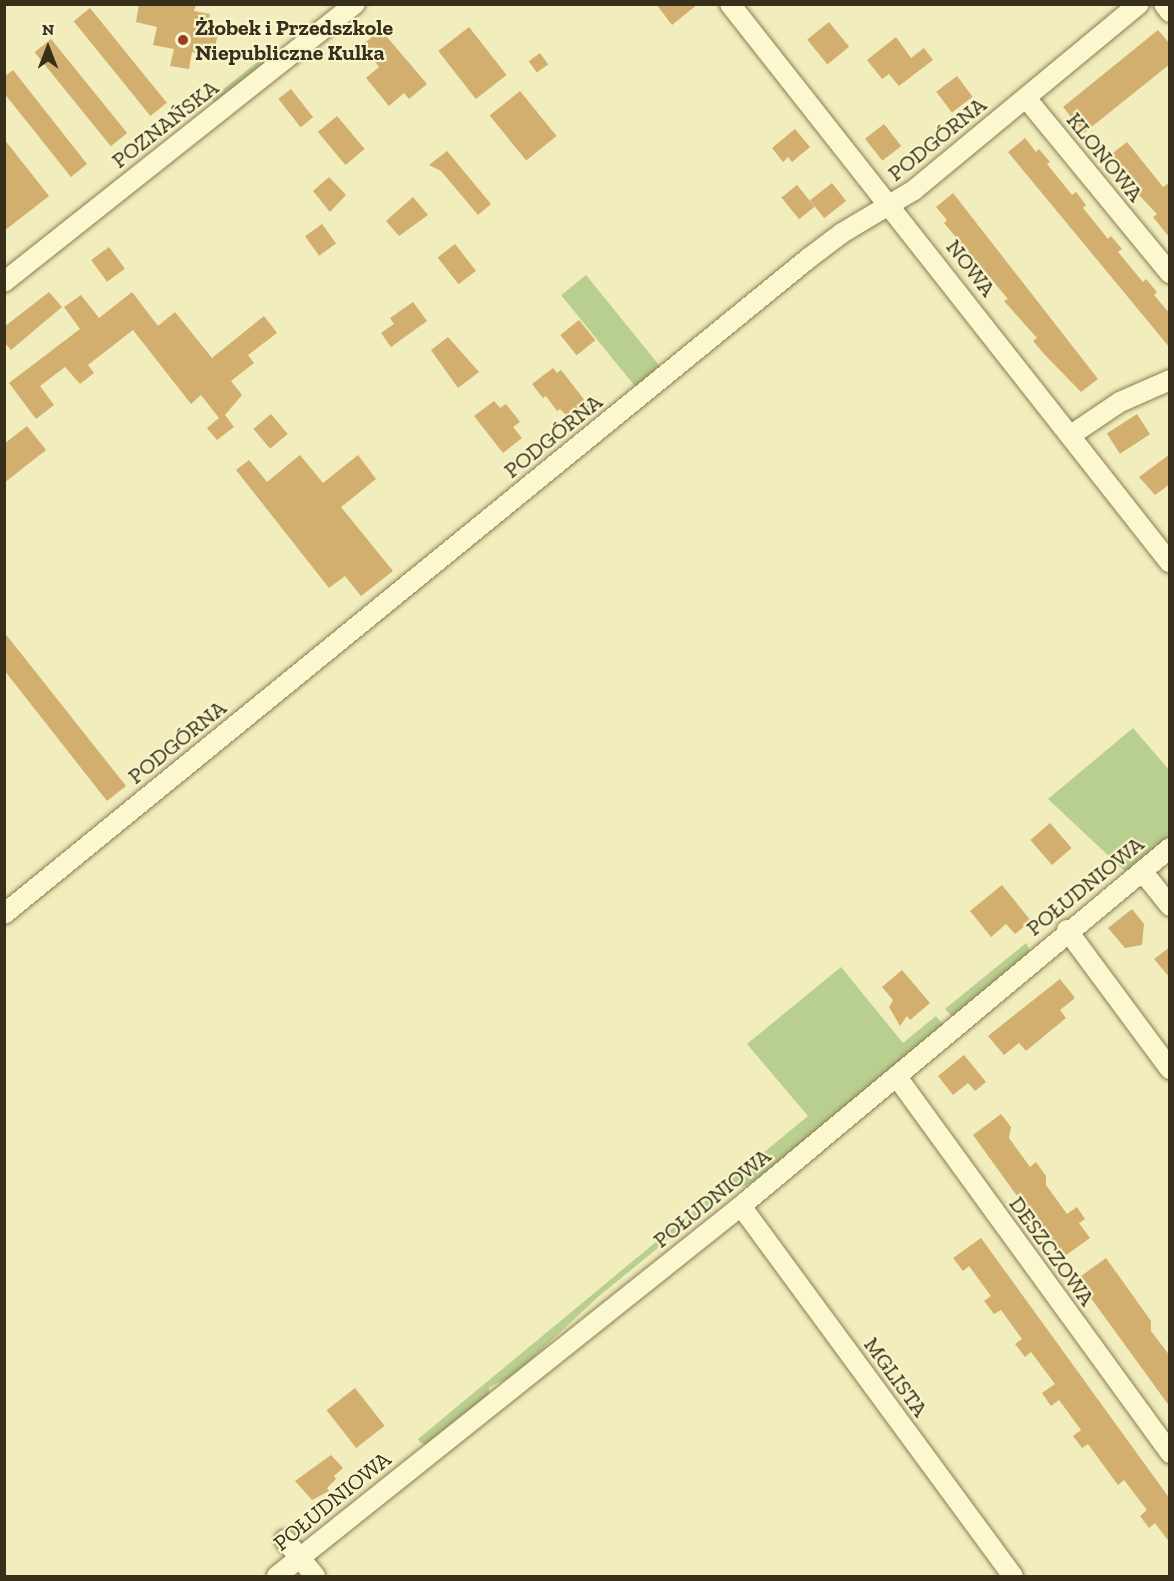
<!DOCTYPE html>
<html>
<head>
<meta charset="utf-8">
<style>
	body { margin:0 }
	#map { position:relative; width:1174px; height:1581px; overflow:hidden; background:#f1edbc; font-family:"Zilla Slab",serif }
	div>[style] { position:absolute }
	.green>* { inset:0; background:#b9cf90; transform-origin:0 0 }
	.building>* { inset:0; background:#d2af6f; transform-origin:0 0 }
	.roads { filter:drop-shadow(0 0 2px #8a7d54) drop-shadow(0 0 2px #8a7d54) }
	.street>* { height:20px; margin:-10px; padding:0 10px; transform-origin:10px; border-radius:10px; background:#fbf8d0 }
	.dots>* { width:16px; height:16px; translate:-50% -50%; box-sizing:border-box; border:3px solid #f8f5cc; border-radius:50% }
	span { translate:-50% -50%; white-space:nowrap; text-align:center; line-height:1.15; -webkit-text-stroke:4.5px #f8f5cc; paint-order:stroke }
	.poi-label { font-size:22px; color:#382f1a; font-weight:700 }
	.left { translate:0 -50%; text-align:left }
	.street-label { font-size:22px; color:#382f1a }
	.frame { position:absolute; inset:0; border:6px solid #382f1a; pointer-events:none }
	.north { position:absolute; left:18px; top:18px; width:60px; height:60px; -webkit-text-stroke:4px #f8f5cc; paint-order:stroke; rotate:0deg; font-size:16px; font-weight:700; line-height:24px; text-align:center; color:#382f1a }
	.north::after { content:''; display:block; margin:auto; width:21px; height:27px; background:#382f1a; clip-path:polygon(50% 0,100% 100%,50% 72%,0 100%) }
</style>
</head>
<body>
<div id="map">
	<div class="green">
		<div style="clip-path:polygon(264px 44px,272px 60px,216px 103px,211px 99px,265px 56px)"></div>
		<div style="left:586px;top:275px;width:119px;height:32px;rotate:51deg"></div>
		<div style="clip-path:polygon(1133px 728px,1169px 770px,1169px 841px,1128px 874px,1048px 799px)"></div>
		<div style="clip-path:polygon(1026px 943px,1031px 952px,955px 1020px,945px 1009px)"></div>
		<div style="clip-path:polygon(841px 967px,903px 1043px,936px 1016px,946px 1028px,800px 1150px,746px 1186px,731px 1188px,598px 1297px,513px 1376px,489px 1387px,489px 1398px,429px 1446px,421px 1443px,418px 1439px,808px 1116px,747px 1044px)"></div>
	</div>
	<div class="building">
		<div style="clip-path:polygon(139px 4px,196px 4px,194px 11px,210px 14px,207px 31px,218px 33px,213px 57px,192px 52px,189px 69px,170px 66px,174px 49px,153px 45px,157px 27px,136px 22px)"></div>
		<div style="clip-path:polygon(656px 4px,698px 4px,672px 25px)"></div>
		<div style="left:90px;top:8px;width:122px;height:21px;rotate:51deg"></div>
		<div style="left:829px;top:22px;width:32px;height:28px;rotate:51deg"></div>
		<div style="left:469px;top:27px;width:61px;height:39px;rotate:52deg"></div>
		<div style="clip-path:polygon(381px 30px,427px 84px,409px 99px,404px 93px,389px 106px,366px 78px,379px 67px,362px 45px)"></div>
		<div style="clip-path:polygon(1158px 30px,1170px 44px,1170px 64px,1084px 133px,1063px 107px)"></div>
		<div style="clip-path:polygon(896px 37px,911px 58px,924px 48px,933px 60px,899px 86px,889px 74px,882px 79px,867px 60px)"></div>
		<div style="left:51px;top:39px;width:121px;height:21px;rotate:51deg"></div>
		<div style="left:540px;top:53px;width:14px;height:14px;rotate:54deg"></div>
		<div style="clip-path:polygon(13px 70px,87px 164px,71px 177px,4px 93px,4px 77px)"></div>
		<div style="left:957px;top:76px;width:26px;height:26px;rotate:53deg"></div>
		<div style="left:291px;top:89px;width:36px;height:16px;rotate:52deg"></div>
		<div style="left:520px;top:91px;width:58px;height:39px;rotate:51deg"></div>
		<div style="left:337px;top:116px;width:43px;height:25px;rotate:50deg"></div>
		<div style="left:884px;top:124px;width:28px;height:24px;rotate:52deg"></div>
		<div style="clip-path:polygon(795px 129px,810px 147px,792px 162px,788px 157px,783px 162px,772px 148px)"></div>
		<div style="clip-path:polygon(1025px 138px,1036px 152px,1039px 149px,1050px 162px,1047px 164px,1072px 195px,1076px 192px,1086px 205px,1083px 208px,1108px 239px,1111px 236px,1122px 249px,1118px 252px,1143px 282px,1146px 279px,1157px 292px,1154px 295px,1170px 314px,1170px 348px,1008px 152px)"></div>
		<div style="clip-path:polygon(4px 139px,49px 196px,4px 231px)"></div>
		<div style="clip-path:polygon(1127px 142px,1163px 187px,1170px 182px,1170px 238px,1153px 217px,1157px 214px,1117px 172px,1121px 169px,1110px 155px)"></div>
		<div style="clip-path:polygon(447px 151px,491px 204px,478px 215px,441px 171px,429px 165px)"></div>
		<div style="clip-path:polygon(329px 177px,346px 195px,330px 212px,313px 191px)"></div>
		<div style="left:832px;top:183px;width:23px;height:28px;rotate:52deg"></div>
		<div style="left:797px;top:185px;width:28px;height:20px;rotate:51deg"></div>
		<div style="clip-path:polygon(953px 193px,1098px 379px,1081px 392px,1044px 354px,1033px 341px,1037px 338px,1004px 301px,1008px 299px,944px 223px,947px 220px,936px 207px)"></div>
		<div style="clip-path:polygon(413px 197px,428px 215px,399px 236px,386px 221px)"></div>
		<div style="left:322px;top:224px;width:24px;height:21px;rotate:54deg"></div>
		<div style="left:455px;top:244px;width:34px;height:22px;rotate:52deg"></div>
		<div style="left:109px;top:247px;width:27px;height:22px;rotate:54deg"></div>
		<div style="clip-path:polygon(49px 292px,62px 307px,11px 350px,4px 342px,4px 327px)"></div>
		<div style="clip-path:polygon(132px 292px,158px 326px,175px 312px,212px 358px,264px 316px,277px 333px,248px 355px,254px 363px,231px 381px,242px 395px,225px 415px,234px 427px,217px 440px,207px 428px,219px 418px,201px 395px,191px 404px,133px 330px,88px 365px,94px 373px,80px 384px,65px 367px,40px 386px,54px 405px,36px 419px,9px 383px,80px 329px,64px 307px,81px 295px,99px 318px)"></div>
		<div style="clip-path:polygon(413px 302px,427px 321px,391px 347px,381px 333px,394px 324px,390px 318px)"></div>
		<div style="left:579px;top:320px;width:26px;height:24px;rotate:51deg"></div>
		<div style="clip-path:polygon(448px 337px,479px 372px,458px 388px,431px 350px)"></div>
		<div style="clip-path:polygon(553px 368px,557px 373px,561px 370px,590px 407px,572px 421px,560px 409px,557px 411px,546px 396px,543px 398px,532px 384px)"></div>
		<div style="clip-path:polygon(494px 401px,500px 408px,506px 404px,520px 422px,513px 427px,522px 438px,503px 453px,474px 416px)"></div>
		<div style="left:271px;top:414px;width:26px;height:23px;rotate:50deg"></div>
		<div style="left:1137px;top:414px;width:24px;height:36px;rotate:57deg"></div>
		<div style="clip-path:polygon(27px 426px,46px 450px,4px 483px,4px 444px)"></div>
		<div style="clip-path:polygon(1170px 454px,1170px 484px,1155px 495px,1139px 477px)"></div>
		<div style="clip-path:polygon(300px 455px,323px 483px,358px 455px,376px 479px,341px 507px,393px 571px,361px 596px,345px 576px,329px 588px,236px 470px,249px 460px,267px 482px)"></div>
		<div style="clip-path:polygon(4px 632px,126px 786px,107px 801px,4px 670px)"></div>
		<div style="left:1050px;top:823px;width:33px;height:26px;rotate:49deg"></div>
		<div style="clip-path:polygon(1002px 885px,1031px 921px,1015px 934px,1006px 924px,991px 937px,970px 911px)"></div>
		<div style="clip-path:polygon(1132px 909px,1144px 924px,1142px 945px,1125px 948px,1108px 928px)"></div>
		<div style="clip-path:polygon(1170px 947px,1170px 978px,1154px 959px)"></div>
		<div style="clip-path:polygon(902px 970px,930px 1003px,910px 1020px,907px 1016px,900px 1026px,889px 1007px,893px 1000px,882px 987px)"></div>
		<div style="clip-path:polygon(1060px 979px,1075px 998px,1060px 1010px,1066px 1018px,1026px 1051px,1019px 1043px,1004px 1055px,988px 1036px)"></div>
		<div style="clip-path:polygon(964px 1055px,986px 1082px,975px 1091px,968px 1083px,953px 1095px,938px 1076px)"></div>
		<div style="clip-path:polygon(1001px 1114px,1011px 1127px,1009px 1138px,1030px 1167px,1036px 1162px,1046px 1176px,1046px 1185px,1067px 1214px,1077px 1207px,1085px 1219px,1079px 1223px,1090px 1238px,1062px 1258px,973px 1135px)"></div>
		<div style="clip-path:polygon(981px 1238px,1170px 1499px,1170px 1543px,1155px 1523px,1149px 1528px,1140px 1516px,1147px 1510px,1124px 1480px,1118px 1485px,1088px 1444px,1082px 1448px,1073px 1436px,1081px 1430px,1059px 1400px,1051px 1406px,1042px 1393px,1055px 1384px,1031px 1352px,1025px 1357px,1015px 1344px,1022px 1339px,1001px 1310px,994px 1314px,984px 1301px,991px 1296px,969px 1266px,963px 1271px,953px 1258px)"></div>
		<div style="clip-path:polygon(1106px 1258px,1151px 1321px,1151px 1331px,1170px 1356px,1170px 1407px,1077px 1279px)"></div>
		<div style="left:355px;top:1388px;width:48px;height:36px;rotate:52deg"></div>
		<div style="clip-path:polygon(331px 1455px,343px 1468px,334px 1476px,336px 1479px,327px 1488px,329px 1491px,312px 1500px,295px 1481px)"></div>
	</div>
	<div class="roads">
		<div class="street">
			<div style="left:730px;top:4px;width:711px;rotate:51.79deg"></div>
			<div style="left:1164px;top:4px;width:10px;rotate:53deg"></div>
			<div style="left:1026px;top:98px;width:227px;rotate:50.6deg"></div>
			<div style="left:4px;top:282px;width:448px;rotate:-38.4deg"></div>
			<div style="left:1071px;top:435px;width:59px;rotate:-34deg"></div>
			<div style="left:1120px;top:402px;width:55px;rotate:-23.7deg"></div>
			<div style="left:1142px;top:871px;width:45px;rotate:51.3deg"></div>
			<div style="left:4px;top:914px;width:1038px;rotate:-39.18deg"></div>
			<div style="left:809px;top:258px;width:41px;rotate:-37.1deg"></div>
			<div style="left:842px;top:233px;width:84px;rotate:-30.8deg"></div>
			<div style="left:914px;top:190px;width:292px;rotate:-39.6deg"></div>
			<div style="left:1067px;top:930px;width:173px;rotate:53.5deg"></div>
			<div style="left:897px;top:1077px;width:465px;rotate:54deg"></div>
			<div style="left:741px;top:1206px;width:459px;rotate:53.7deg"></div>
			<div style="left:285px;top:1540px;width:47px;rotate:50.2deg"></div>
			<div style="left:277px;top:1576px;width:593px;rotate:-38.57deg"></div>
			<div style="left:741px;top:1206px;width:559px;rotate:-39.84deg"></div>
		</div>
	</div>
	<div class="dots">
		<div style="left:183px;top:40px;background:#9d3c20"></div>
	</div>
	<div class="poi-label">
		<span class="left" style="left:195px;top:40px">Żłobek i Przedszkole<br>Niepubliczne Kulka</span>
	</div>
	<div class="street-label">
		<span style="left:165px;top:124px;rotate:-38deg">POZNAŃSKA</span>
		<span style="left:937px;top:139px;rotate:-39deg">PODGÓRNA</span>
		<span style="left:1105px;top:157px;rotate:51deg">KLONOWA</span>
		<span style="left:971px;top:268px;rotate:52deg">NOWA</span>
		<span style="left:553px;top:436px;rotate:-39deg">PODGÓRNA</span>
		<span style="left:177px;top:742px;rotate:-39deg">PODGÓRNA</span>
		<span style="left:1085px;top:886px;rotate:-39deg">POŁUDNIOWA</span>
		<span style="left:712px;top:1198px;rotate:-39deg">POŁUDNIOWA</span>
		<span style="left:1052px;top:1251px;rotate:54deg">DESZCZOWA</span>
		<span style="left:896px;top:1377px;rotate:54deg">MGLISTA</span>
		<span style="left:332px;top:1501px;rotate:-39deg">POŁUDNIOWA</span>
	</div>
	<div class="frame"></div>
	<div class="north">N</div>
</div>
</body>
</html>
